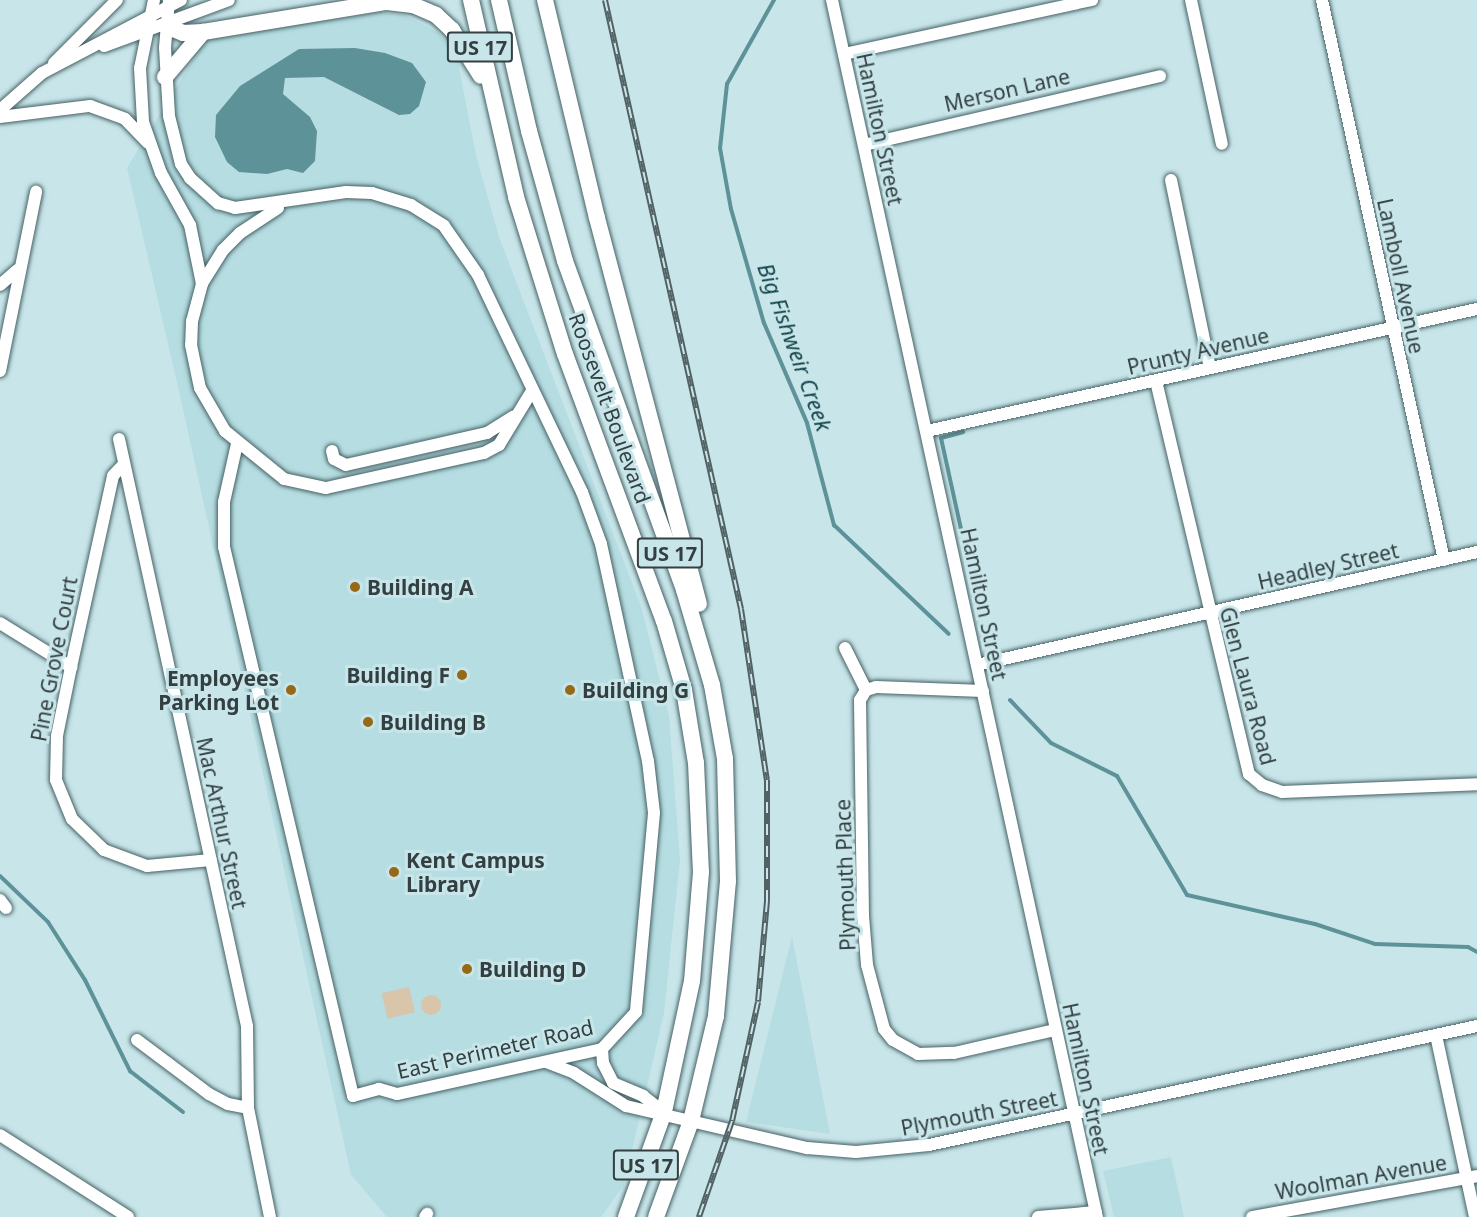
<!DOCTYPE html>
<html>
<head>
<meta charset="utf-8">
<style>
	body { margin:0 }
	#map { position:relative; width:1477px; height:1217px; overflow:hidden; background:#c8e6ea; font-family:"Noto Sans",sans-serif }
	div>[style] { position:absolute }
	.built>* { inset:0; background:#b5dde2 }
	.green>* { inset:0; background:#d8c5aa; transform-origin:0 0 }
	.round { border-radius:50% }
	.water>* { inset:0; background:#5e9299 }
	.stream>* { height:4px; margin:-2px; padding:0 2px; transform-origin:2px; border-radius:2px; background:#5e9299 }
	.roads { filter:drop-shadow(0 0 2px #466164) drop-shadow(0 0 2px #466164) }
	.minor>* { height:12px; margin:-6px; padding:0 6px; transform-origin:6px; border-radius:6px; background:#fff }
	.highway>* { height:16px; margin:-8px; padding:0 8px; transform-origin:8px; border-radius:8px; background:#fff }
	.rail>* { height:6px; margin-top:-3px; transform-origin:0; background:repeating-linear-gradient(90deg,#c8e6ea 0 11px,#526264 0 22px); box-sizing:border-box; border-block:2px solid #526264 }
	.dots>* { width:16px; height:16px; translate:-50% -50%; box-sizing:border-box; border:3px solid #c8e6ea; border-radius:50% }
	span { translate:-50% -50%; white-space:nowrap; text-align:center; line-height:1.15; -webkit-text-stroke:6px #c8e6ea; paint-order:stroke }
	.shield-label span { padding:2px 4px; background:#c8e6ea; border:2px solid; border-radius:4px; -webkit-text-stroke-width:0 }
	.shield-label { font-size:20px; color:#333f41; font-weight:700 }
	.street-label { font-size:21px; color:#333f41 }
	.poi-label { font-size:21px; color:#333f41; font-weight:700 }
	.left { translate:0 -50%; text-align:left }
	.right { translate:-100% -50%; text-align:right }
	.water-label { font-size:22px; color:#13444a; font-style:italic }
</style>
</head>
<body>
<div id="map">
	<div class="built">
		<div style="clip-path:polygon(379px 12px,405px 15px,439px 33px,457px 58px,476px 155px,499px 237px,641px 606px,669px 716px,680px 860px,664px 1013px,624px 1185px,601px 1217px,387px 1217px,351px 1175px,179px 391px,127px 168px,205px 40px)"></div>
		<div style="clip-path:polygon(792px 936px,830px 1134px,746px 1122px)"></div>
		<div style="clip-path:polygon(1171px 1157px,1184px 1217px,1114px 1217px,1103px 1171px)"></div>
	</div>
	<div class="green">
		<div style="left:409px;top:987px;width:26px;height:28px;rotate:77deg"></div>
		<div class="round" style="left:421px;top:995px;width:20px;height:20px"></div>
	</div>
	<div class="water">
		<div style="clip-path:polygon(355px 48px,385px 53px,412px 63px,426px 82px,419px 106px,410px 114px,399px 115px,324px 77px,285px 78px,283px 94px,310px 117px,317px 131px,315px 161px,303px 173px,287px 169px,267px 174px,239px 172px,227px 162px,215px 137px,216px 115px,240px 86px,299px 49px)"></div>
	</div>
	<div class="stream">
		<div style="left:774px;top:0;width:96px;rotate:119.2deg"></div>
		<div style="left:727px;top:84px;width:64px;rotate:96.2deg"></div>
		<div style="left:720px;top:148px;width:62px;rotate:79.8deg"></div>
		<div style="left:731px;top:209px;width:119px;rotate:73.9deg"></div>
		<div style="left:764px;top:323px;width:109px;rotate:66.7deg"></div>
		<div style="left:807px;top:423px;width:106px;rotate:75.2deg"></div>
		<div style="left:834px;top:525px;width:158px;rotate:43.5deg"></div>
		<div style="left:961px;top:529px;width:93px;rotate:-102.4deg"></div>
		<div style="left:941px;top:438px;width:23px;rotate:-15deg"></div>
		<div style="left:1010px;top:700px;width:59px;rotate:46.4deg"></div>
		<div style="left:1051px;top:743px;width:74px;rotate:26.6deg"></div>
		<div style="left:1117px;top:776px;width:138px;rotate:59.5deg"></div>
		<div style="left:1187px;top:895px;width:131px;rotate:12.8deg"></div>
		<div style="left:1315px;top:924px;width:63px;rotate:18.4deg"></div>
		<div style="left:1375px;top:944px;width:93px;rotate:1.8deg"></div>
		<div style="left:1468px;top:947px;width:10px;rotate:29deg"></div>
		<div style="left:0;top:876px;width:66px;rotate:43.8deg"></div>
		<div style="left:48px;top:922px;width:69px;rotate:57.5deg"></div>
		<div style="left:85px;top:980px;width:102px;rotate:63.7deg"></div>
		<div style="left:130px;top:1071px;width:67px;rotate:37.7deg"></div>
	</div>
	<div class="roads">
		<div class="minor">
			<div style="left:154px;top:0;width:69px;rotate:101.6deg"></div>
			<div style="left:140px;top:68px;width:54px;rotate:86.8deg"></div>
			<div style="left:143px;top:122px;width:54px;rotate:70.6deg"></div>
			<div style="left:161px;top:173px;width:60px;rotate:60.9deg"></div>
			<div style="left:190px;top:225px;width:60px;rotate:78.5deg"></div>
			<div style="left:169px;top:0;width:48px;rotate:94.8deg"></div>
			<div style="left:165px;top:48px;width:68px;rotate:86.6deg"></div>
			<div style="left:169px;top:116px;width:49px;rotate:76deg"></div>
			<div style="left:181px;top:164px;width:17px;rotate:57deg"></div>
			<div style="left:190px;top:178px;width:38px;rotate:42deg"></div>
			<div style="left:218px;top:203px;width:18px;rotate:16deg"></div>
			<div style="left:235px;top:208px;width:112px;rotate:-8.2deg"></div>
			<div style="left:346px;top:192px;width:26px;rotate:2deg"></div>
			<div style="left:372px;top:193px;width:41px;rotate:17.1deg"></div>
			<div style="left:411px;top:205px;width:39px;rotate:32deg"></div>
			<div style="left:444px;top:226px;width:60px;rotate:55.2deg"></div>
			<div style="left:478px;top:275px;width:241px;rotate:64.4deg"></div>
			<div style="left:582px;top:492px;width:55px;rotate:69.9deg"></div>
			<div style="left:601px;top:544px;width:222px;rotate:77.8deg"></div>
			<div style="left:648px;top:761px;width:52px;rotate:83.4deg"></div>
			<div style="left:654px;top:813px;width:200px;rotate:95.2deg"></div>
			<div style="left:636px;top:1012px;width:50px;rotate:132.6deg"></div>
			<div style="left:602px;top:1049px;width:210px;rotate:167.6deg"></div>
			<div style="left:397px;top:1094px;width:19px;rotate:-164deg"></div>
			<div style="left:379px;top:1089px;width:27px;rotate:165deg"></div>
			<div style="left:353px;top:1096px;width:564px;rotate:-103.22deg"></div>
			<div style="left:224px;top:547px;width:45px;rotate:-90deg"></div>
			<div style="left:224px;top:502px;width:59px;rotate:-77.4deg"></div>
			<div style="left:832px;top:0;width:1246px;rotate:77.72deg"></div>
			<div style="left:1191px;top:0;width:147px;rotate:77.9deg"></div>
			<div style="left:1322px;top:0;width:573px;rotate:77.71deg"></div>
			<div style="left:104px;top:46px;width:133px;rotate:-20.2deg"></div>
			<div style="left:844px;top:54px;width:254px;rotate:-12.3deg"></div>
			<div style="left:54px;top:63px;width:89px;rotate:-45deg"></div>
			<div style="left:0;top:110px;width:56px;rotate:-41.4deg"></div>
			<div style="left:42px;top:73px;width:157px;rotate:-27.7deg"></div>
			<div style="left:0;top:117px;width:91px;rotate:-7deg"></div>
			<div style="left:90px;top:106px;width:37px;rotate:20deg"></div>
			<div style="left:125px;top:119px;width:33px;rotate:46deg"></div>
			<div style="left:864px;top:145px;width:304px;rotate:-13.1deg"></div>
			<div style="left:1171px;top:180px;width:192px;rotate:78.3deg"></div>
			<div style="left:278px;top:208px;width:45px;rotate:146.7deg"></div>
			<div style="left:240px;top:233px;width:24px;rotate:135deg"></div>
			<div style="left:223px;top:250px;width:40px;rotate:122deg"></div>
			<div style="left:202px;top:284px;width:38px;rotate:105deg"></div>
			<div style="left:192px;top:321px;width:24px;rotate:92deg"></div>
			<div style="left:191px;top:345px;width:44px;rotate:78.2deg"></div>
			<div style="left:200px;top:388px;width:50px;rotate:59.8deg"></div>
			<div style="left:225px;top:431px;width:76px;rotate:39.1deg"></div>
			<div style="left:284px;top:479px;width:43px;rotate:12.1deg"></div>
			<div style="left:326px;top:488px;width:162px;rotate:-12.5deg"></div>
			<div style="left:484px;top:453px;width:17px;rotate:-28deg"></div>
			<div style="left:499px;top:445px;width:63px;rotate:-58.6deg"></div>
			<div style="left:0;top:285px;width:23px;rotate:-41deg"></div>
			<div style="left:0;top:371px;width:183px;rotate:-78.6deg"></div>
			<div style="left:1156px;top:381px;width:404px;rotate:76.7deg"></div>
			<div style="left:1249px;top:774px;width:17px;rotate:40deg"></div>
			<div style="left:1262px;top:785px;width:21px;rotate:19deg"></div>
			<div style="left:1282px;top:792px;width:195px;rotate:-2.3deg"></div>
			<div style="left:927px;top:431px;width:563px;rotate:-12.51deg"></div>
			<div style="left:119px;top:439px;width:601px;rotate:77.7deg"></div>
			<div style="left:247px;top:1026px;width:82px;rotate:89.3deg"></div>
			<div style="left:248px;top:1108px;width:111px;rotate:78.6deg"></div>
			<div style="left:332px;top:451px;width:8px;rotate:76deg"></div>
			<div style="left:334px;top:459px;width:13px;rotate:27deg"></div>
			<div style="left:346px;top:465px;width:145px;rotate:-12.8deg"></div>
			<div style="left:487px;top:433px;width:31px;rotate:-32deg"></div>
			<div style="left:124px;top:464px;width:16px;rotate:133deg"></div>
			<div style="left:113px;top:476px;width:196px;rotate:102.4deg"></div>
			<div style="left:71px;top:667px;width:70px;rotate:101.5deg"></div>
			<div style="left:57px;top:736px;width:44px;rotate:91.3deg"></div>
			<div style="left:56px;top:780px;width:42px;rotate:67.7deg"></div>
			<div style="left:72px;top:819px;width:45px;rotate:44.1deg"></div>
			<div style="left:104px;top:850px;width:46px;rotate:20.4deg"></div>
			<div style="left:147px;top:866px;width:64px;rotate:-5.4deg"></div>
			<div style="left:0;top:623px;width:84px;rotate:31.8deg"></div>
			<div style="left:845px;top:648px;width:47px;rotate:63.4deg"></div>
			<div style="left:977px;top:665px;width:513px;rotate:-12.73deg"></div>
			<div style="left:983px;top:691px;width:107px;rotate:-177.9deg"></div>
			<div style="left:876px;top:687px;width:10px;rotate:163deg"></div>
			<div style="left:866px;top:690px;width:12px;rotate:121deg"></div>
			<div style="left:860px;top:700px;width:216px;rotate:89.2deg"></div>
			<div style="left:863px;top:916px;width:49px;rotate:85.3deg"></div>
			<div style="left:867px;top:965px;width:66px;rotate:75.1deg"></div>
			<div style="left:884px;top:1029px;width:14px;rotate:51deg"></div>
			<div style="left:893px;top:1040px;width:29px;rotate:29deg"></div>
			<div style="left:918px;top:1054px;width:36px;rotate:-2deg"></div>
			<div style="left:954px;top:1053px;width:104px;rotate:-12.8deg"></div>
			<div style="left:0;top:900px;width:10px;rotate:53deg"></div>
			<div style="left:1436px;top:1035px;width:186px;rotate:77.9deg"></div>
			<div style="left:137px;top:1040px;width:90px;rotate:36.9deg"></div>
			<div style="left:209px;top:1094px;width:21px;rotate:28deg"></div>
			<div style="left:228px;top:1104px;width:20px;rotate:11deg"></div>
			<div style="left:602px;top:1049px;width:14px;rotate:86deg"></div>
			<div style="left:603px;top:1063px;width:22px;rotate:63deg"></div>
			<div style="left:613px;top:1083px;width:33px;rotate:23deg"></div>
			<div style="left:643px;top:1096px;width:24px;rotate:38deg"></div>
			<div style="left:546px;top:1062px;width:30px;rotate:21deg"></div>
			<div style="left:574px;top:1073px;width:62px;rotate:32.4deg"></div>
			<div style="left:626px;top:1106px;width:186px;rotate:13.1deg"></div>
			<div style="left:807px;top:1148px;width:49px;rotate:4.7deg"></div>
			<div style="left:856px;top:1152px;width:73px;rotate:-5.5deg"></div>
			<div style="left:929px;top:1145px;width:561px;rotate:-12.25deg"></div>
			<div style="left:0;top:1135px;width:152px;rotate:32.6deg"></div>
			<div style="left:425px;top:1217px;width:4px;rotate:-56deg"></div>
			<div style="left:1038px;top:1217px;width:58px;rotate:-4.9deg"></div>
			<div style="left:1252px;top:1217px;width:229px;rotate:-10.3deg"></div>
		</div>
		<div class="highway">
			<div style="left:471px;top:0;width:202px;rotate:77.1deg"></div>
			<div style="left:516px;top:197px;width:164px;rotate:72.7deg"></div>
			<div style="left:565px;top:354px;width:285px;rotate:69.7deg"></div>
			<div style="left:664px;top:621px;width:72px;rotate:73.8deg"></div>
			<div style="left:684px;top:690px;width:74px;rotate:80.7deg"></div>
			<div style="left:696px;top:763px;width:109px;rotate:87.4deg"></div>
			<div style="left:701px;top:872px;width:109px;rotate:94.7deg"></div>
			<div style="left:692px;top:981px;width:134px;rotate:102.1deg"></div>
			<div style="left:664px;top:1112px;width:112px;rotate:109.9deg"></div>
			<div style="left:499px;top:0;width:134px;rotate:77.1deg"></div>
			<div style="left:529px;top:131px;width:135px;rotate:74.5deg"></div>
			<div style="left:565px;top:261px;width:350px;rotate:70.1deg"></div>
			<div style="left:684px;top:590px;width:99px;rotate:73.6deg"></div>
			<div style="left:712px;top:685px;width:75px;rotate:80deg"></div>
			<div style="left:725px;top:759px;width:122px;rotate:88.6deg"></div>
			<div style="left:728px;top:881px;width:136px;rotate:95.1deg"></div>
			<div style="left:716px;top:1016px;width:108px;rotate:103.4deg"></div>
			<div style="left:691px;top:1121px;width:102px;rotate:110deg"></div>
			<div style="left:545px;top:0;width:224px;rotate:76.6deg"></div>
			<div style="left:597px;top:218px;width:399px;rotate:75.2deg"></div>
			<div style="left:166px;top:26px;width:18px;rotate:22deg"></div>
			<div style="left:183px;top:33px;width:20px;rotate:-3deg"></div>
			<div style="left:203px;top:32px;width:186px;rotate:-9.3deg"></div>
			<div style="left:387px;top:2px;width:26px;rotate:7deg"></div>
			<div style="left:413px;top:5px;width:25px;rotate:23deg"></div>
			<div style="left:436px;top:15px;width:22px;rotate:43deg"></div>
			<div style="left:452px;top:30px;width:54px;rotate:57.8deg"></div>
			<div style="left:165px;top:77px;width:59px;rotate:-49.8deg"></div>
		</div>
	</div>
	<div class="rail">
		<div style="left:605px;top:0;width:624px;rotate:77.41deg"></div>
		<div style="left:741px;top:609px;width:173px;rotate:81.4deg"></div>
		<div style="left:767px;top:780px;width:121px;rotate:90deg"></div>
		<div style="left:767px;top:901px;width:101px;rotate:95.1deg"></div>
		<div style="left:758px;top:1002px;width:122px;rotate:102.3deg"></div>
		<div style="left:732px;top:1121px;width:102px;rotate:109deg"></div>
	</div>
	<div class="dots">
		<div style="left:355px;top:587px;background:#966917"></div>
		<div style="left:462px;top:675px;background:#966917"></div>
		<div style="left:291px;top:690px;background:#966917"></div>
		<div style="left:570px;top:690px;background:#966917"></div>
		<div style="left:368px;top:722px;background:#966917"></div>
		<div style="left:394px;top:872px;background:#966917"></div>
		<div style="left:467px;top:969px;background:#966917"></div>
	</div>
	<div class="shield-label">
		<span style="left:480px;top:47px">US 17</span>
		<span style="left:670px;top:553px">US 17</span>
		<span style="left:646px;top:1165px">US 17</span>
	</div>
	<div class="street-label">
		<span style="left:1007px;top:90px;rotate:-13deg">Merson Lane</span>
		<span style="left:880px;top:129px;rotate:78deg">Hamilton Street</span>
		<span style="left:1401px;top:276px;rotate:78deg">Lamboll Avenue</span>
		<span style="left:1198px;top:351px;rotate:-13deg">Prunty Avenue</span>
		<span style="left:610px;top:408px;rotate:70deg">Roosevelt Boulevard</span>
		<span style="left:1328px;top:566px;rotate:-13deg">Headley Street</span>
		<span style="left:984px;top:604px;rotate:78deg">Hamilton Street</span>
		<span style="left:54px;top:659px;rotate:-79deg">Pine Grove Court</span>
		<span style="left:1248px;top:686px;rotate:75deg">Glen Laura Road</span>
		<span style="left:222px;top:823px;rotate:78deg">Mac Arthur Street</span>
		<span style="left:845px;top:875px;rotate:-92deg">Plymouth Place</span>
		<span style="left:495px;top:1049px;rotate:-13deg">East Perimeter Road</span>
		<span style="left:1086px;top:1079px;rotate:78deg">Hamilton Street</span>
		<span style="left:979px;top:1113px;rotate:-11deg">Plymouth Street</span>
		<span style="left:1361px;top:1177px;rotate:-10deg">Woolman Avenue</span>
	</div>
	<div class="poi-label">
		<span class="left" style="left:367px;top:587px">Building A</span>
		<span class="right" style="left:450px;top:675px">Building F</span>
		<span class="right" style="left:279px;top:690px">Employees<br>Parking Lot</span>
		<span class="left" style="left:582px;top:690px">Building G</span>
		<span class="left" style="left:380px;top:722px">Building B</span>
		<span class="left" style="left:406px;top:872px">Kent Campus<br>Library</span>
		<span class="left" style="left:479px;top:969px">Building D</span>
	</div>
	<div class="water-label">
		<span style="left:795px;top:347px;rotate:70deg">Big Fishweir Creek</span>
	</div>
</div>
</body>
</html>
